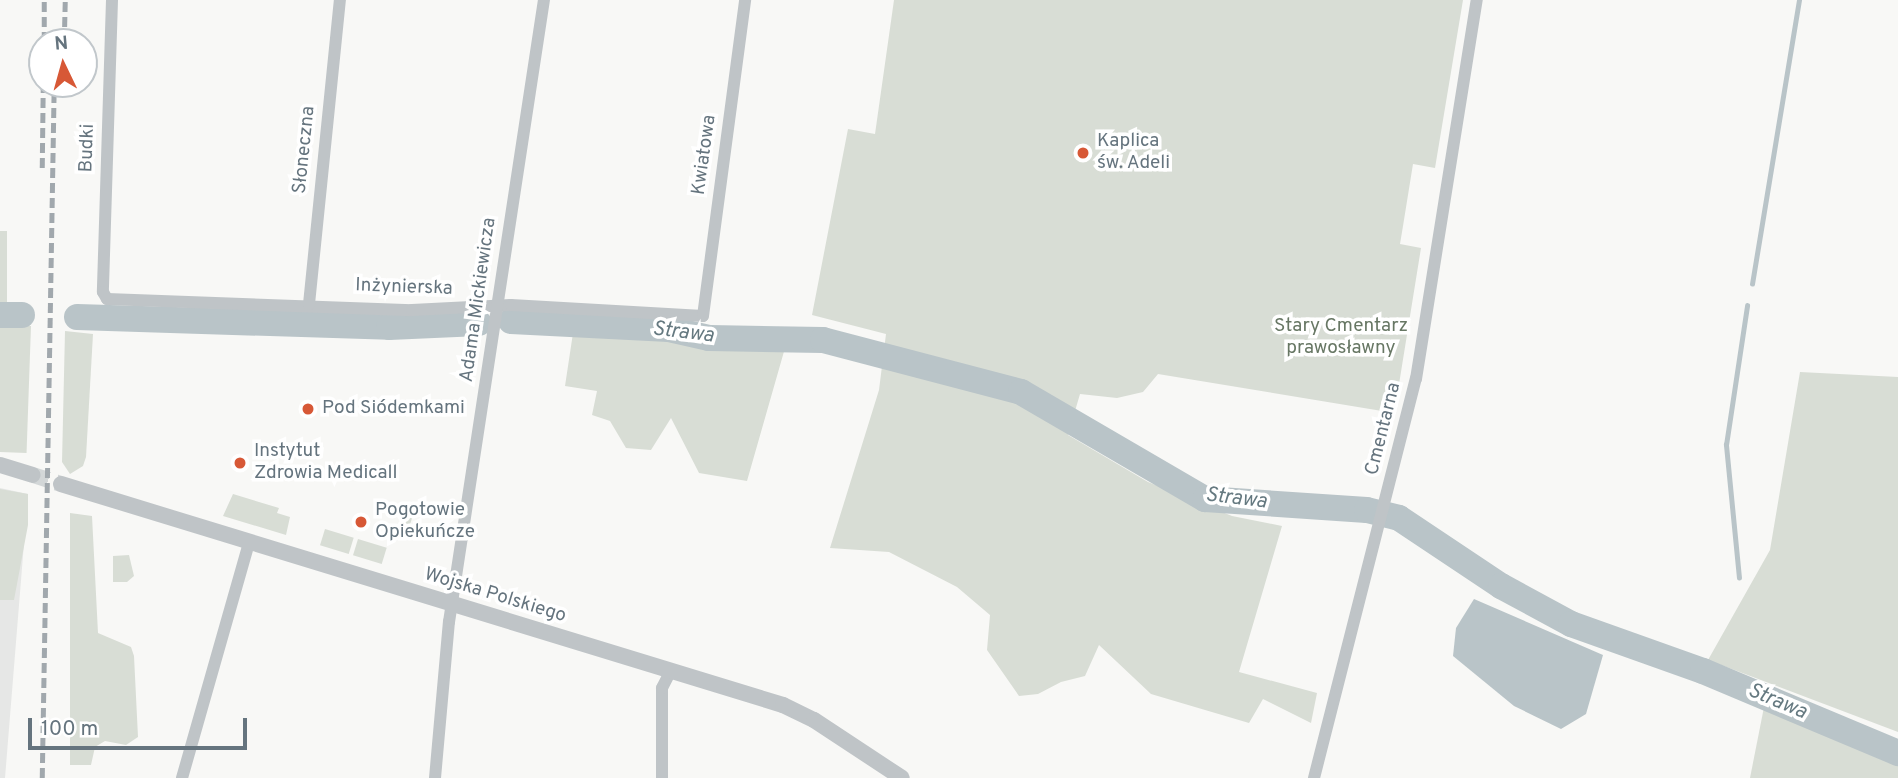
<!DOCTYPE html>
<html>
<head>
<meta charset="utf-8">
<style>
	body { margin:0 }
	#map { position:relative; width:1898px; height:778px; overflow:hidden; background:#f8f8f6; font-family:Overpass,sans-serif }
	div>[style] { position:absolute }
	.built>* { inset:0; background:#e6e7e6 }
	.green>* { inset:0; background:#d8ddd5; transform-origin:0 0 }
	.water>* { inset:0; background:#b9c4c8 }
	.stream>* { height:4.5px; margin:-2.25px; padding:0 2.25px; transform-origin:2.25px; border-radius:2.25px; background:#b9c4c8 }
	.river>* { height:26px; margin:-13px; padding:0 13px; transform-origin:13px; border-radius:13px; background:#b9c4c8 }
	.tertiary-tunnel>* { height:16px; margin-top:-8px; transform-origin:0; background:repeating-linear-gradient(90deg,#d3d7d8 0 16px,transparent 0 24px) }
	.minor>* { height:12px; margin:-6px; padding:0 6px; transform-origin:6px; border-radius:6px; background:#bfc4c7 }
	.tertiary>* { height:16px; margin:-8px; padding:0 8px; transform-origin:8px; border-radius:8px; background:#bfc4c7 }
	.rail>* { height:4.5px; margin-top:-2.25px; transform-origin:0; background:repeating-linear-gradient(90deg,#a1a8ad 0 10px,transparent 0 15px) }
	.dots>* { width:19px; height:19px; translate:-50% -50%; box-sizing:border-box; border:4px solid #fff; border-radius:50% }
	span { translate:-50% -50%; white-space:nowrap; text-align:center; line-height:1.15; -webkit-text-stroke:7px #fff; paint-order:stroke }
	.poi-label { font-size:19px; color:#65747e }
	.left { translate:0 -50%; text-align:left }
	.street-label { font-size:19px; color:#65747e }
	.park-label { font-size:19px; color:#677764 }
	.water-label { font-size:21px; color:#657980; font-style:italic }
	.north { position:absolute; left:28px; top:28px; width:70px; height:70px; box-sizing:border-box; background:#fff; border:2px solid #c1c7cb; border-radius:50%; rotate:355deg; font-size:19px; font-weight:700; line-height:28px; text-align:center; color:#65747e }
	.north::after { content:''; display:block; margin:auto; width:24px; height:32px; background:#d75836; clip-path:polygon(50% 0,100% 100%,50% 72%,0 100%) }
	.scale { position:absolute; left:28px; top:718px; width:219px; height:32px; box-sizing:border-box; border:4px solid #65747e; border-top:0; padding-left:9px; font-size:21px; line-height:24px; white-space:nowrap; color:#65747e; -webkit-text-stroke:5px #fff; paint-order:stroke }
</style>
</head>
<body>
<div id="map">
	<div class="built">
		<div style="clip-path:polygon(0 488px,28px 494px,5px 778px,0 778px)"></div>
	</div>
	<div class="green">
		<div style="clip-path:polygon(894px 0,1463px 0,1435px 168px,1413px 164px,1403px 226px,1400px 244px,1421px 248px,1395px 409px,1382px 411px,1158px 374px,1143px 392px,1117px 398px,1080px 394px,1068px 435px,1148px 482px,1232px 516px,1282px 526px,1239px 672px,1317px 693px,1311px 723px,1263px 699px,1249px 723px,1151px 694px,1099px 645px,1085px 676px,1061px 682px,1038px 694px,1019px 696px,987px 650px,990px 615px,957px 587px,889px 552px,830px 548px,879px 390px,886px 334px,812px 315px,848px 129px,875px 134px)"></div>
		<div style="left:0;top:231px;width:7px;height:79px"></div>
		<div style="left:0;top:325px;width:31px;height:127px;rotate:2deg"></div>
		<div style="clip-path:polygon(65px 331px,93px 334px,86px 457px,83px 466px,70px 474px,62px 462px)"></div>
		<div style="clip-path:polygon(573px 333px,785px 348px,747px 481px,699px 473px,671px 418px,651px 450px,626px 448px,610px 421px,592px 415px,597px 391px,565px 386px)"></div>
		<div style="clip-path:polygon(1800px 372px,1898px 377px,1898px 732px,1708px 660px,1770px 550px)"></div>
		<div style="clip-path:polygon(0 489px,28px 494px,28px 525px,14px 600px,0 600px)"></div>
		<div style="clip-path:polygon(233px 494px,279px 508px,277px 513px,290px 517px,286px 535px,223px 516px)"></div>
		<div style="clip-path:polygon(405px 511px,414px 512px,405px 540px,400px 538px)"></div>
		<div style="clip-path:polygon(70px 513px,92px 516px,98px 633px,131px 647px,134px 656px,138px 737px,126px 745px,105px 741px,95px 747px,91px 765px,70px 765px)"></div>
		<div style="left:325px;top:529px;width:30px;height:17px;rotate:17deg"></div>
		<div style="left:358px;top:539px;width:30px;height:17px;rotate:17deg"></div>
		<div style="clip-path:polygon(129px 555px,134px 576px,127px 582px,113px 582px,113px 556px)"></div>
		<div style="clip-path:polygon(1765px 702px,1898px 756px,1898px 778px,1750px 778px)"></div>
	</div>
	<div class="water">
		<div style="clip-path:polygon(1474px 599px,1603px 655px,1586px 714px,1561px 729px,1514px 706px,1453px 656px,1456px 628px)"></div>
	</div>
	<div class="stream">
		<div style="left:1752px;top:284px;width:288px;rotate:-80.6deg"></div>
		<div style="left:1739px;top:578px;width:134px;rotate:-95.6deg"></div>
		<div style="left:1726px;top:445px;width:141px;rotate:-81.4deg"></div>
	</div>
	<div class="river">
		<div style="left:0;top:315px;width:22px"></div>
		<div style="left:77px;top:317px;width:312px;rotate:1.8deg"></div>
		<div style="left:389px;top:327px;width:90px;rotate:-2.5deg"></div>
		<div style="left:511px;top:321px;width:158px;rotate:2.9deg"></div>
		<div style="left:669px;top:329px;width:41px;rotate:12.7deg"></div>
		<div style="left:709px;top:338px;width:114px;rotate:1deg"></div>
		<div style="left:823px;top:340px;width:205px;rotate:14.7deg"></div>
		<div style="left:1021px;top:392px;width:213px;rotate:30.2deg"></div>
		<div style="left:1205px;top:499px;width:162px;rotate:3.9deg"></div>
		<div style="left:1367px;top:510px;width:33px;rotate:14deg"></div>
		<div style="left:1399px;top:518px;width:123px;rotate:33.7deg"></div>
		<div style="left:1501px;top:586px;width:80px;rotate:28.5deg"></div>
		<div style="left:1571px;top:624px;width:140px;rotate:19.6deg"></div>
		<div style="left:1703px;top:671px;width:212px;rotate:22.8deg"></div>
	</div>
	<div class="tertiary-tunnel">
		<div style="left:33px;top:475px;width:29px;rotate:18deg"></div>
	</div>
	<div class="minor">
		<div style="left:112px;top:0;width:292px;rotate:91.8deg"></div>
		<div style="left:103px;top:292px;width:8px;rotate:60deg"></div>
		<div style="left:107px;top:299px;width:305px;rotate:2.1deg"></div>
		<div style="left:412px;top:310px;width:99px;rotate:-2.9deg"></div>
		<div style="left:511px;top:305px;width:192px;rotate:3.3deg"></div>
		<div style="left:703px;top:316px;width:319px;rotate:-82.4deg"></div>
		<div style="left:309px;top:304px;width:306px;rotate:-84.2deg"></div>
		<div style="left:182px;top:778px;width:244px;rotate:-74.1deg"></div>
		<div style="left:435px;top:778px;width:157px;rotate:-84.9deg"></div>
		<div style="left:449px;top:622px;width:629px;rotate:-81.32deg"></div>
		<div style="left:662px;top:778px;width:90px;rotate:-90deg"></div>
		<div style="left:662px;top:688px;width:18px;rotate:-63deg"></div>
		<div style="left:1314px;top:778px;width:412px;rotate:-75.7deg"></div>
		<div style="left:1416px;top:379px;width:384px;rotate:-80.9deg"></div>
	</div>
	<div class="tertiary">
		<div style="left:0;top:465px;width:34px;rotate:17deg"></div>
		<div style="left:61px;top:484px;width:755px;rotate:17.02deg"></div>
		<div style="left:783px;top:705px;width:34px;rotate:26deg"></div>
		<div style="left:814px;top:720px;width:105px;rotate:33.4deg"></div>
	</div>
	<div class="rail">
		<div style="left:44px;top:42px;width:42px;rotate:-90deg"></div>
		<div style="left:64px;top:42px;width:42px;rotate:-88.6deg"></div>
		<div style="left:42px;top:168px;width:84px;rotate:-89.3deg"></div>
		<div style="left:42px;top:778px;width:694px;rotate:-89.01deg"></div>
	</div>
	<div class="dots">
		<div style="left:1083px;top:153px;background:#d75836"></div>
		<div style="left:308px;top:409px;background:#d75836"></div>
		<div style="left:240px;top:463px;background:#d75836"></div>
		<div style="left:361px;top:522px;background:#d75836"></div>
	</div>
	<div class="poi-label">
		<span class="left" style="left:1097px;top:153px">Kaplica<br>św. Adeli</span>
		<span class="left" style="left:322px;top:409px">Pod Siódemkami</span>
		<span class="left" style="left:254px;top:463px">Instytut<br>Zdrowia Medicall</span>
		<span class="left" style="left:375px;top:522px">Pogotowie<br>Opiekuńcze</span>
	</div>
	<div class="street-label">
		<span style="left:88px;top:148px;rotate:-88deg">Budki</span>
		<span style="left:305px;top:150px;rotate:-84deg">Słoneczna</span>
		<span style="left:705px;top:155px;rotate:-82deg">Kwiatowa</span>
		<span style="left:404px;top:288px;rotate:2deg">Inżynierska</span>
		<span style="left:479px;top:300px;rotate:-82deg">Adama Mickiewicza</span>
		<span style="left:1384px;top:429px;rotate:-76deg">Cmentarna</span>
		<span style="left:495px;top:596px;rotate:17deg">Wojska Polskiego</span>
	</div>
	<div class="park-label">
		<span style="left:1341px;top:338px">Stary Cmentarz<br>prawosławny</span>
	</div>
	<div class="water-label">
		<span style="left:683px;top:333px;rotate:7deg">Strawa</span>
		<span style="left:1236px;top:499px;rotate:7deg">Strawa</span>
		<span style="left:1777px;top:702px;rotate:23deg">Strawa</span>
	</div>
	<div class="north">N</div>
	<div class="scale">100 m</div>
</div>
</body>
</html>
